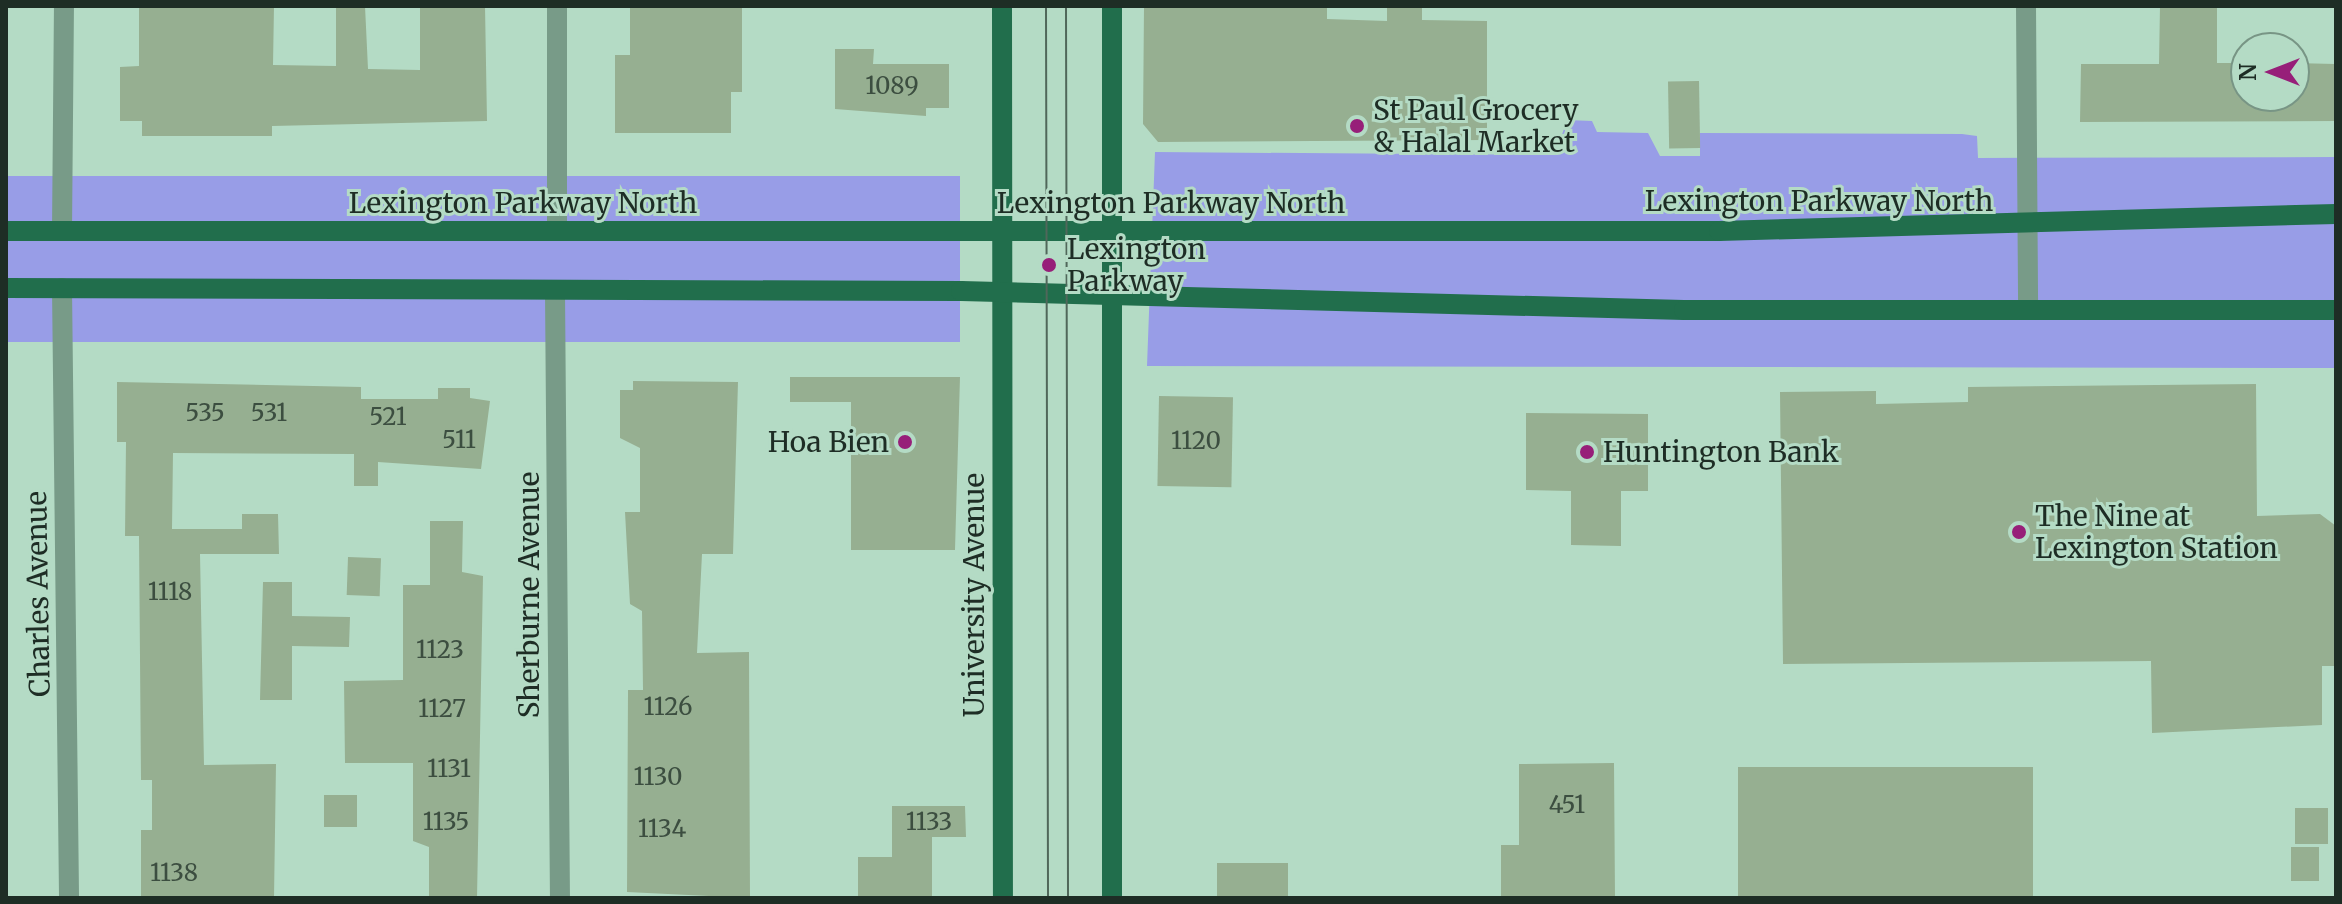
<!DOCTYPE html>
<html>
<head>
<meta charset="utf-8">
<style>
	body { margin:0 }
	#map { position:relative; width:2342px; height:904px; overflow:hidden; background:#b4dbc5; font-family:Merriweather,serif }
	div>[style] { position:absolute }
	.green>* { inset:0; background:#989de7; transform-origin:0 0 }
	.building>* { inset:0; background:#96af91; transform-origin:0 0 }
	.minor>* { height:20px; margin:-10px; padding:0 10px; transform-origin:10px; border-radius:10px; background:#789b88 }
	.major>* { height:20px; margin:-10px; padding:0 10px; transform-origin:10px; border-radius:10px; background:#216e4c }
	.tram>* { height:2px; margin:-1px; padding:0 1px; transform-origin:1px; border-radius:1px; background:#50675a }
	.dots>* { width:22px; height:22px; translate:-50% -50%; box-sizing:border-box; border:4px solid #b4dbc5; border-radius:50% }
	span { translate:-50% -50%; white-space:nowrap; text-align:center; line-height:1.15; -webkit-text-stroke:6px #b4dbc5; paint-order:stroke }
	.number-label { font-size:24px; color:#3c4e40 }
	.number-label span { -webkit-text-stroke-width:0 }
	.poi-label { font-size:28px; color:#1e2d25 }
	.left { translate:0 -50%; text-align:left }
	.right { translate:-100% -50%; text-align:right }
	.street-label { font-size:28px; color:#1e2d25 }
	.frame { position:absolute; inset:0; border:8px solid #1e2d25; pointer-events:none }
	.north { position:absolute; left:2230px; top:32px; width:80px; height:80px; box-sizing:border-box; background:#b4dbc5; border:2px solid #789585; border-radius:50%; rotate:270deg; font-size:22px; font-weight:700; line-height:32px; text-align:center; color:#1e2d25 }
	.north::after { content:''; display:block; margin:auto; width:28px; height:36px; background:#971f79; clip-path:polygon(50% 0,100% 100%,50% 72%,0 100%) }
</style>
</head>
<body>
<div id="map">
	<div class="green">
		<div style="clip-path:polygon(1567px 120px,1592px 121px,1597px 132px,1648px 133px,1660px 156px,1700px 156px,1700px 133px,1962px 134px,1977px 136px,1978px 158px,2336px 157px,2336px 368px,1147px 366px,1155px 152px,1555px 155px)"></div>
		<div style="left:6px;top:176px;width:954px;height:166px"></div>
	</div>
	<div class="building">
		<div style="clip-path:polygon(139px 6px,274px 6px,273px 65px,336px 66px,336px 6px,365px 6px,368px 69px,420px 70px,420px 6px,485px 6px,487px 121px,272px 126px,272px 136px,142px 136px,142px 121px,120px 121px,120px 67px,139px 66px)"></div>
		<div style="clip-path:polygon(630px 6px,742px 6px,742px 92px,731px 92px,731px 133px,615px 133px,615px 55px,630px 55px)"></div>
		<div style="clip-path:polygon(1144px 6px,1327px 6px,1327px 19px,1387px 21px,1387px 6px,1422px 6px,1422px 20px,1487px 21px,1487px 140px,1158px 142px,1143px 124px)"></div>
		<div style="clip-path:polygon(2160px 6px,2217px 6px,2217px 63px,2246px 63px,2246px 96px,2294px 96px,2294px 63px,2335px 64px,2336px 121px,2080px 122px,2081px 64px,2159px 64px)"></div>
		<div style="clip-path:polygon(835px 49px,874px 49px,873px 64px,949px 64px,949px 108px,926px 108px,926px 116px,835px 109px)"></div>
		<div style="left:1699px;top:81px;width:67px;height:31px;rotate:89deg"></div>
		<div style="clip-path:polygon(790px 377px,960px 377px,955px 550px,851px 550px,851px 402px,790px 402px)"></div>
		<div style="clip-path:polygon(633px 381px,738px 382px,733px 554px,702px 554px,697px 653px,749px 652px,750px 898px,627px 892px,628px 690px,643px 690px,642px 611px,630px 604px,625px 512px,640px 512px,640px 448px,620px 438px,620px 390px,633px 390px)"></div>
		<div style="clip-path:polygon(117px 382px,361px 387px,361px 399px,438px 399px,438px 388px,470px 388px,470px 398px,490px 401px,481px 469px,378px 462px,378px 486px,354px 486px,354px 454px,173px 453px,172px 529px,242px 529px,242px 514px,278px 514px,279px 554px,200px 554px,204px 765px,276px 764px,274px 898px,141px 898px,141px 830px,152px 830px,152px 780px,141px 780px,139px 536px,125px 536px,126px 442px,117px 442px)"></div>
		<div style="clip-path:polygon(2256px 384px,2257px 516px,2320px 514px,2336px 526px,2336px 666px,2322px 666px,2322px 725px,2152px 733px,2151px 661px,1783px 664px,1780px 392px,1876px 391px,1876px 404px,1968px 402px,1968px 387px)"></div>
		<div style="left:1159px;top:396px;width:74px;height:90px;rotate:1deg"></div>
		<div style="clip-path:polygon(1526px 413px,1648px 414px,1648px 491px,1621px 491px,1621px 546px,1571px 545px,1571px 491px,1526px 490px)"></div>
		<div style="clip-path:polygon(430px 521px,463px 521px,462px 572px,483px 576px,477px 898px,429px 898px,429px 847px,413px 841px,413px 763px,345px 763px,344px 681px,403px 680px,403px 585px,430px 585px)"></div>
		<div style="left:348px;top:557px;width:33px;height:38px;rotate:2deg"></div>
		<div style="clip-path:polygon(263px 582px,292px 582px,292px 616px,350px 617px,349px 647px,292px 646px,292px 700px,260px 700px)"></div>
		<div style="clip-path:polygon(1614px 763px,1615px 898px,1501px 898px,1501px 845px,1519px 845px,1519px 764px)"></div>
		<div style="left:1738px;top:767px;width:295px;height:131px"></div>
		<div style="left:324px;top:795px;width:33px;height:32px"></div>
		<div style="clip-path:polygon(892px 806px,965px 806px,966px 837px,932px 837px,932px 898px,858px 898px,858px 857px,892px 857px)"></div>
		<div style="left:2295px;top:808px;width:33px;height:36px"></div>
		<div style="left:2291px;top:847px;width:28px;height:34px"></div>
		<div style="left:1217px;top:863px;width:71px;height:35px"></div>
	</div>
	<div class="minor">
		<div style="left:2026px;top:6px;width:304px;rotate:89.6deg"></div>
		<div style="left:62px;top:231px;width:225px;rotate:-89.5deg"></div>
		<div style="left:557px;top:231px;width:225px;rotate:-90deg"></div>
		<div style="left:62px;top:288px;width:610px;rotate:89.34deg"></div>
		<div style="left:555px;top:292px;width:606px;rotate:89.53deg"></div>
	</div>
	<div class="major">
		<div style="left:1002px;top:6px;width:892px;rotate:89.94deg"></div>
		<div style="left:6px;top:231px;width:1713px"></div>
		<div style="left:1719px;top:231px;width:617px;rotate:-1.58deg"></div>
		<div style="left:6px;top:288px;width:955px;rotate:0.18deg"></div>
		<div style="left:961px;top:291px;width:723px;rotate:1.51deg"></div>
		<div style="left:1684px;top:310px;width:652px"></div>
		<div style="left:1112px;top:898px;width:892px;rotate:-90deg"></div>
	</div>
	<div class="tram">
		<div style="left:1046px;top:6px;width:892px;rotate:89.87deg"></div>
		<div style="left:1066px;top:6px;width:892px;rotate:89.87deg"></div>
	</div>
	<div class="dots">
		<div style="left:1357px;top:126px;background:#971f79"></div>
		<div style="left:1049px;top:265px;background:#971f79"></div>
		<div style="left:905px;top:442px;background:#971f79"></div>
		<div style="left:1587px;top:452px;background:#971f79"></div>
		<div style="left:2019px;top:532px;background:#971f79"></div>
	</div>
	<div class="number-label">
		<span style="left:892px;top:86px">1089</span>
		<span style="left:205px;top:413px">535</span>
		<span style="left:269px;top:413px">531</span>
		<span style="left:388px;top:417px">521</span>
		<span style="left:459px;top:440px">511</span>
		<span style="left:1196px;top:441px">1120</span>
		<span style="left:170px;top:592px">1118</span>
		<span style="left:440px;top:650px">1123</span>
		<span style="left:668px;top:707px">1126</span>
		<span style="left:442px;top:709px">1127</span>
		<span style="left:449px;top:769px">1131</span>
		<span style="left:658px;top:777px">1130</span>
		<span style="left:1567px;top:805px">451</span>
		<span style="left:446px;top:822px">1135</span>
		<span style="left:929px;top:822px">1133</span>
		<span style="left:662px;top:829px">1134</span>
		<span style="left:174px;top:873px">1138</span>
	</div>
	<div class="poi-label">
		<span class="left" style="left:1373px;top:126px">St Paul Grocery<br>&amp; Halal Market</span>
		<span class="left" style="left:1067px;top:265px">Lexington<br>Parkway</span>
		<span class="right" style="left:889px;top:442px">Hoa Bien</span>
		<span class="left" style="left:1603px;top:452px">Huntington Bank</span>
		<span class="left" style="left:2035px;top:532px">The Nine at<br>Lexington Station</span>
	</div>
	<div class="street-label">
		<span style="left:1819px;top:201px">Lexington Parkway North</span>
		<span style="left:523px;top:203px">Lexington Parkway North</span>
		<span style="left:1171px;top:203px">Lexington Parkway North</span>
		<span style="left:38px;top:594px;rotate:-91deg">Charles Avenue</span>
		<span style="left:529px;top:595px;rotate:-90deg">Sherburne Avenue</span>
		<span style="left:974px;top:595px;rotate:-90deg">University Avenue</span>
	</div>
	<div class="frame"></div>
	<div class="north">N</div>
</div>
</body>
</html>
